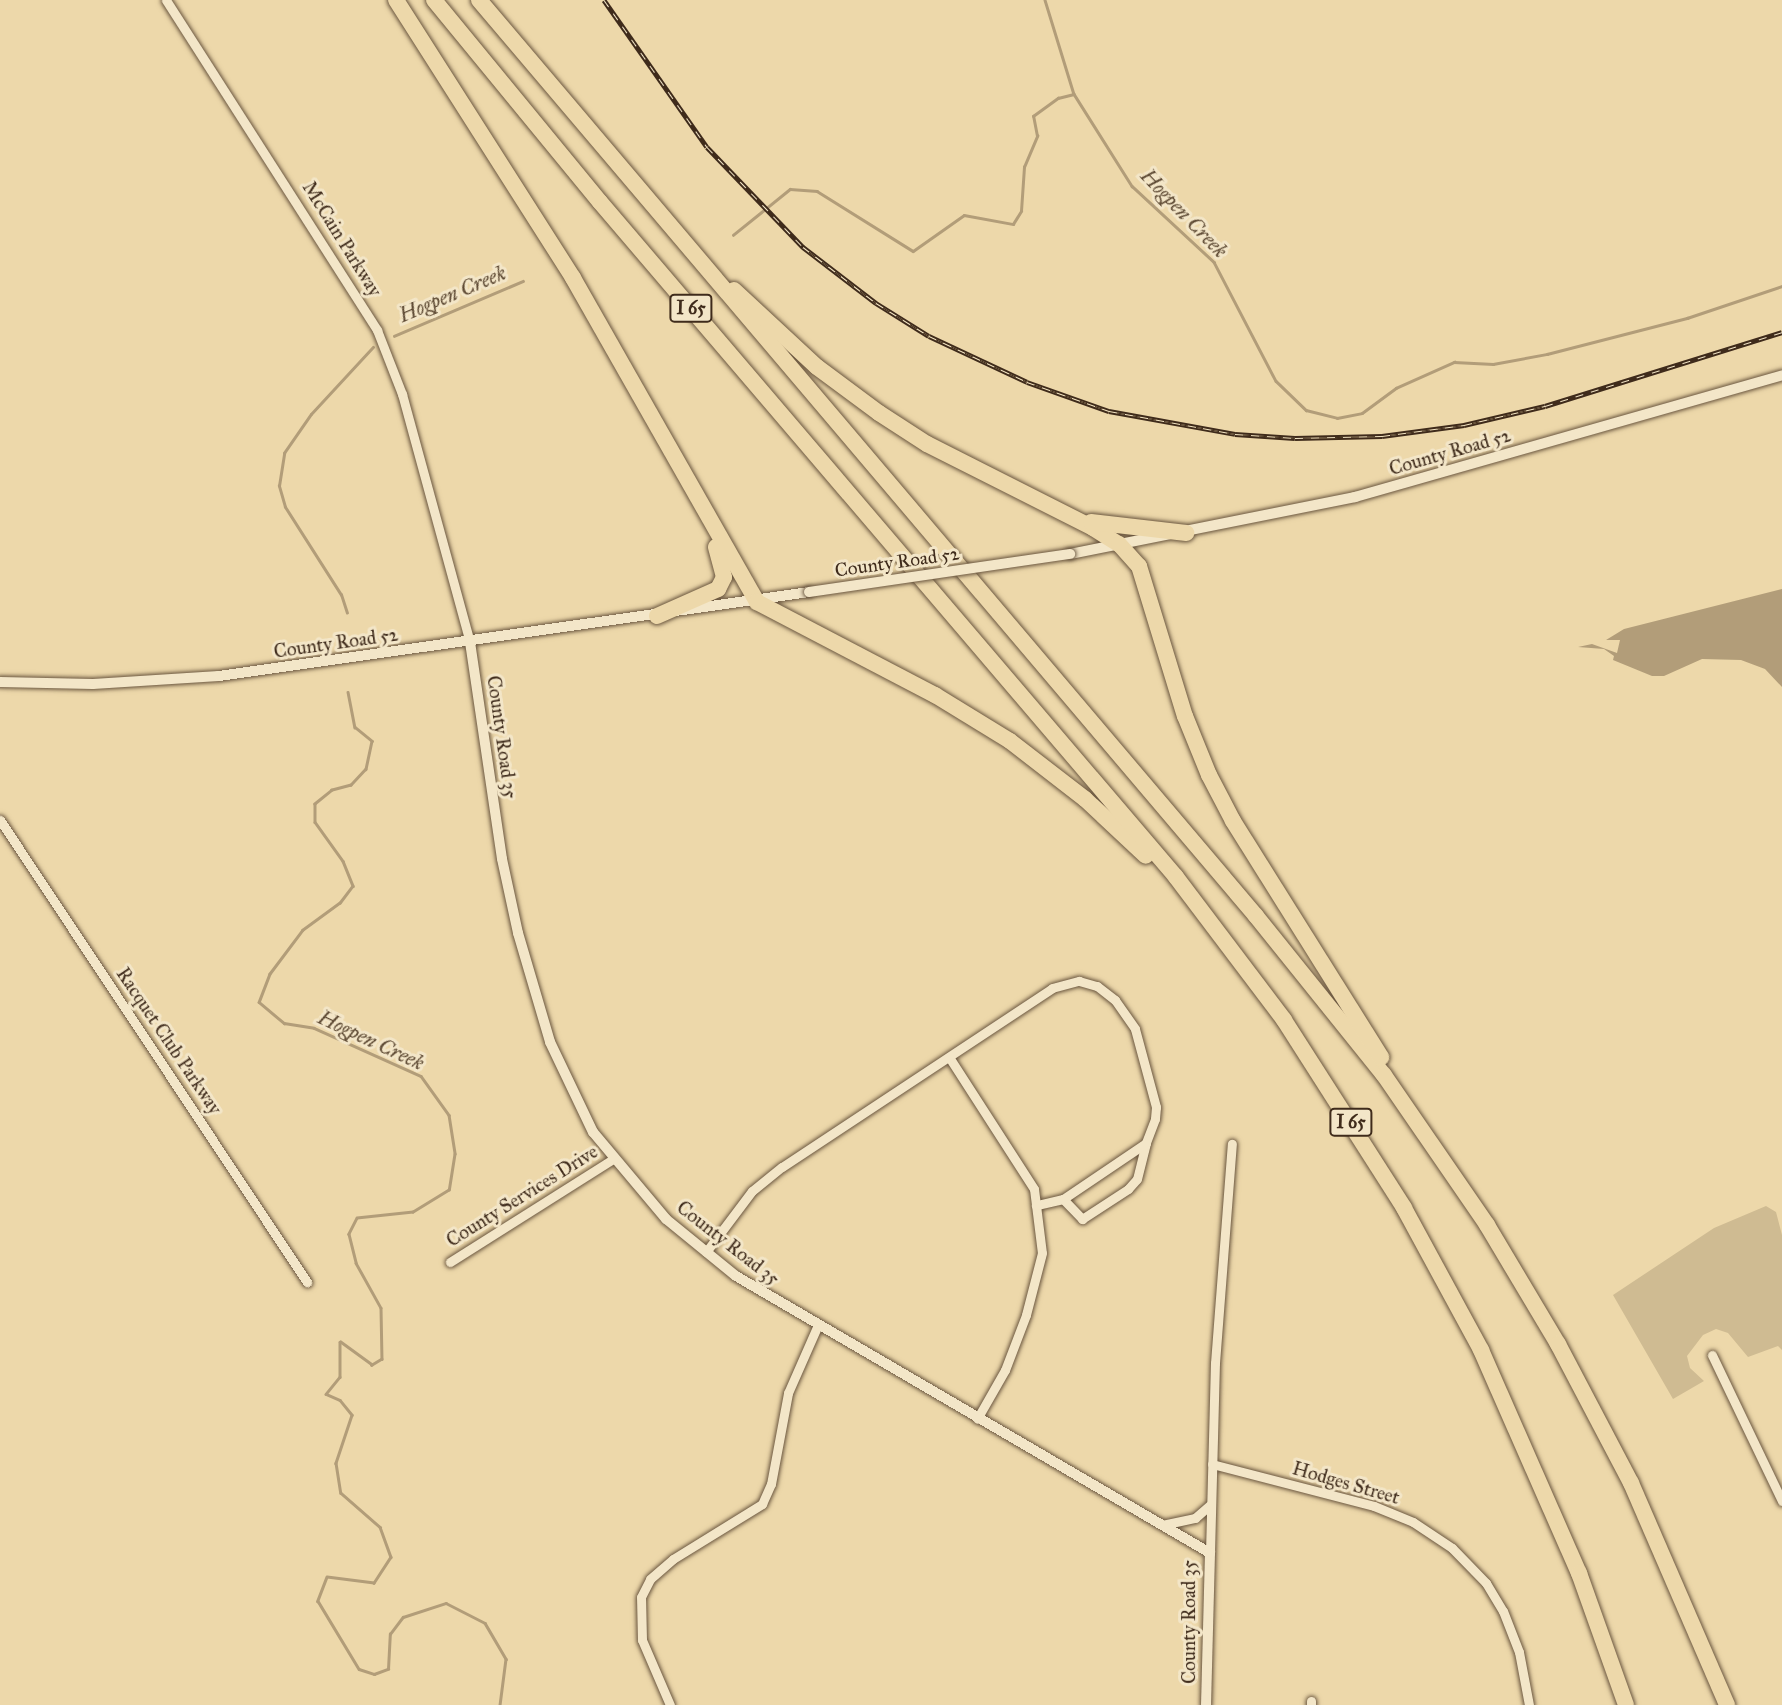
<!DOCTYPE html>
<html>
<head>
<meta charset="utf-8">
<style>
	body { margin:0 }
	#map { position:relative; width:1782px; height:1705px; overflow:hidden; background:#edd8aa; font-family:"IM FELL Great Primer",serif }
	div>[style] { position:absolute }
	.green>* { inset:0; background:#cfbb92 }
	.water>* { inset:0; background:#b29d79 }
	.stream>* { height:2.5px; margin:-1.25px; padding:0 1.25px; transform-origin:1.25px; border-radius:1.25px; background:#b29d79 }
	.roads { filter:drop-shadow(0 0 2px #6a563f) drop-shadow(0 0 2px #6a563f) }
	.minor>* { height:9px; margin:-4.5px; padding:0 4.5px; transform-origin:4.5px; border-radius:4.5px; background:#f3e6c8 }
	.tertiary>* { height:10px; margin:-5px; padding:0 5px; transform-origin:5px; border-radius:5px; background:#f3e6c8 }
	.motorway>* { height:16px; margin:-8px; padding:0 8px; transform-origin:8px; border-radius:8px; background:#edd8aa }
	.rail>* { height:5px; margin-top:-2.5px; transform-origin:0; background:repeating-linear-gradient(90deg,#f3e6c8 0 8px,#3f2b1b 0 16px); box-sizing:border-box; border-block:2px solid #3f2b1b }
	.bridges { filter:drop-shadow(0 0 2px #6a563f) drop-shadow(0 0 2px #6a563f) }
	.tertiary-bridge>* { height:10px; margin:-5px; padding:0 5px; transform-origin:5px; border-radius:5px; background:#f3e6c8 }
	span { translate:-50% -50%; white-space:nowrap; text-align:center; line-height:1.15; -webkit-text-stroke:6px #f3e6c8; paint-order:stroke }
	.shield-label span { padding:2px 5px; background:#f3e6c8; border:2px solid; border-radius:5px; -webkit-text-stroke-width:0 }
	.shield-label { font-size:18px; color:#3f2b1b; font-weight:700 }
	.street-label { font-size:19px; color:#3f2b1b }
	.water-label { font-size:21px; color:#5c4832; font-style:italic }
</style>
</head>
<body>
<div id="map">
	<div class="green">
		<div style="clip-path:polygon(1766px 1206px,1776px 1212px,1782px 1235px,1782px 1350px,1778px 1346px,1748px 1357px,1728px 1333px,1716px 1329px,1703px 1335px,1687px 1356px,1690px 1368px,1704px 1381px,1673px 1399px,1613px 1295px,1714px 1228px)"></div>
	</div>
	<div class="water">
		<div style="clip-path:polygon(1782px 589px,1782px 687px,1765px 669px,1741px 660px,1702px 659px,1664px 676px,1652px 676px,1613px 660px,1614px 656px,1604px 649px,1578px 647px,1592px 644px,1617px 653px,1620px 640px,1606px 640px,1624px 629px)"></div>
	</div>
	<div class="stream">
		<div style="left:1045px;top:0;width:98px;rotate:72.9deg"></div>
		<div style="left:733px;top:235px;width:73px;rotate:-38.9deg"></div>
		<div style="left:790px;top:189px;width:27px;rotate:4deg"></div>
		<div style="left:817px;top:191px;width:113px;rotate:32deg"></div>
		<div style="left:913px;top:251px;width:62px;rotate:-35.2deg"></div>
		<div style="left:964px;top:215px;width:50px;rotate:10.4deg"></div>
		<div style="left:1013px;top:224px;width:15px;rotate:-58deg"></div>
		<div style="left:1021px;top:211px;width:44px;rotate:-86.1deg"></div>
		<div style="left:1024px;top:167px;width:34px;rotate:-67deg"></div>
		<div style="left:1037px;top:136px;width:20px;rotate:-101deg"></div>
		<div style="left:1033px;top:116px;width:31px;rotate:-36deg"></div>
		<div style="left:1058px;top:98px;width:16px;rotate:-14deg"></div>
		<div style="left:1074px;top:94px;width:109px;rotate:57.8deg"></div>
		<div style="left:1132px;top:186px;width:112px;rotate:42.8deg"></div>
		<div style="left:1214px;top:262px;width:134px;rotate:62.5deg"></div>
		<div style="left:1276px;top:381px;width:42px;rotate:44deg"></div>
		<div style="left:1306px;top:410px;width:32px;rotate:14deg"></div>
		<div style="left:1337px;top:418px;width:25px;rotate:-11deg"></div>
		<div style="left:1362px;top:413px;width:42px;rotate:-36.3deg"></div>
		<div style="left:1396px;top:388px;width:64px;rotate:-24.1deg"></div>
		<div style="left:1454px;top:362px;width:39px;rotate:3deg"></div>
		<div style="left:1493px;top:364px;width:55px;rotate:-10.5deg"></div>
		<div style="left:1547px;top:354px;width:145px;rotate:-14.4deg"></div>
		<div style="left:1687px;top:318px;width:100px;rotate:-18.6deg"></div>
		<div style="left:394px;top:336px;width:140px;rotate:-23.1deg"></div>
		<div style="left:347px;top:613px;width:19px;rotate:-108deg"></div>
		<div style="left:341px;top:595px;width:104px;rotate:-122.5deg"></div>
		<div style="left:285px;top:507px;width:22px;rotate:-106deg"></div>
		<div style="left:279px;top:486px;width:33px;rotate:-81deg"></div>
		<div style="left:284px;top:453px;width:47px;rotate:-55.3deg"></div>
		<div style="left:311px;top:414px;width:91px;rotate:-47.2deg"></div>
		<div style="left:348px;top:692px;width:36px;rotate:79deg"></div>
		<div style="left:355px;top:727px;width:22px;rotate:39deg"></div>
		<div style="left:372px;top:741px;width:29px;rotate:102deg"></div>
		<div style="left:366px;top:769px;width:22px;rotate:133deg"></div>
		<div style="left:351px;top:785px;width:20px;rotate:165deg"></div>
		<div style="left:332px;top:790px;width:22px;rotate:141deg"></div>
		<div style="left:315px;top:804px;width:18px;rotate:90deg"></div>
		<div style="left:315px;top:822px;width:48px;rotate:54.3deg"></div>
		<div style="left:343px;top:861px;width:27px;rotate:68deg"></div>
		<div style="left:353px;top:886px;width:21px;rotate:127deg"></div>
		<div style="left:340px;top:903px;width:46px;rotate:143.9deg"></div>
		<div style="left:303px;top:930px;width:55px;rotate:126.9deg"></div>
		<div style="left:270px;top:974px;width:30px;rotate:111deg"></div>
		<div style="left:259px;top:1002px;width:33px;rotate:40deg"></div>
		<div style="left:284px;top:1023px;width:30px;rotate:9deg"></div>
		<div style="left:314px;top:1028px;width:117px;rotate:24.2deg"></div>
		<div style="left:421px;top:1076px;width:48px;rotate:54.3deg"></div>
		<div style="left:449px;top:1115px;width:39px;rotate:81deg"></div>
		<div style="left:455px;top:1154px;width:36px;rotate:99deg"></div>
		<div style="left:449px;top:1190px;width:42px;rotate:148.6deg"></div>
		<div style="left:413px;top:1212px;width:56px;rotate:173.9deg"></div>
		<div style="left:357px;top:1218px;width:18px;rotate:117deg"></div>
		<div style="left:349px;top:1234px;width:30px;rotate:76deg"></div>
		<div style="left:356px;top:1263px;width:51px;rotate:60.9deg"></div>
		<div style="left:381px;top:1308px;width:51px;rotate:88.9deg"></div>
		<div style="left:382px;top:1359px;width:12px;rotate:149deg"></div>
		<div style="left:372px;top:1365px;width:39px;rotate:-144deg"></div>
		<div style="left:340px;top:1342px;width:35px;rotate:90deg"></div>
		<div style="left:340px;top:1377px;width:22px;rotate:129deg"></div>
		<div style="left:326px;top:1394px;width:15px;rotate:23deg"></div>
		<div style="left:340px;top:1400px;width:19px;rotate:51deg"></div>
		<div style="left:352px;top:1415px;width:51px;rotate:108.4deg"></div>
		<div style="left:336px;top:1463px;width:30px;rotate:81deg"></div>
		<div style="left:341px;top:1493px;width:52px;rotate:41.1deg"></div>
		<div style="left:380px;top:1527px;width:32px;rotate:70deg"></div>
		<div style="left:391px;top:1557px;width:31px;rotate:123deg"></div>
		<div style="left:374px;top:1583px;width:47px;rotate:-172.7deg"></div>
		<div style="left:327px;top:1577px;width:26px;rotate:111deg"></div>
		<div style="left:318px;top:1601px;width:79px;rotate:58.9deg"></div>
		<div style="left:359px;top:1669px;width:16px;rotate:18deg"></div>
		<div style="left:374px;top:1674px;width:15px;rotate:-20deg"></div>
		<div style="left:388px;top:1669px;width:35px;rotate:-87deg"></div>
		<div style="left:390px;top:1634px;width:21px;rotate:-53deg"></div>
		<div style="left:403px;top:1617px;width:45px;rotate:-18deg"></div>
		<div style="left:446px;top:1603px;width:44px;rotate:27.1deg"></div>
		<div style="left:485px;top:1623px;width:42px;rotate:59.7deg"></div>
		<div style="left:506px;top:1659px;width:46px;rotate:97.4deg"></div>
	</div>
	<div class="roads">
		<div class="minor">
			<div style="left:166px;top:0;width:392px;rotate:57.4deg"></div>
			<div style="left:377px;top:330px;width:69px;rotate:68.7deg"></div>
			<div style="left:402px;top:394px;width:257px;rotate:74.7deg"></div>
			<div style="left:0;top:820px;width:555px;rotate:56.4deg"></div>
			<div style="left:949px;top:1057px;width:157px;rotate:57.2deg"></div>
			<div style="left:1034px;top:1189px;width:64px;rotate:82.9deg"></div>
			<div style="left:1042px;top:1253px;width:64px;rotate:104.5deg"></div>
			<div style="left:1026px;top:1315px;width:59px;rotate:110.9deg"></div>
			<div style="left:1005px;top:1370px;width:56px;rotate:119.7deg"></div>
			<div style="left:1063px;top:1199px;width:28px;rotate:46deg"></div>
			<div style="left:1082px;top:1219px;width:55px;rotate:-33.1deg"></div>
			<div style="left:1128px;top:1189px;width:13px;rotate:-48deg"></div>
			<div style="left:1137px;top:1179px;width:37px;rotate:-76deg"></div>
			<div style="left:706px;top:1252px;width:76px;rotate:-53deg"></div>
			<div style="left:752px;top:1191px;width:38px;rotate:-39deg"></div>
			<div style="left:782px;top:1167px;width:324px;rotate:-33.5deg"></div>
			<div style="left:1052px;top:988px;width:28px;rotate:-15deg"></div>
			<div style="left:1079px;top:981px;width:19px;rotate:16deg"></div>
			<div style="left:1097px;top:986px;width:23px;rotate:38deg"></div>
			<div style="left:1115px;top:1000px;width:35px;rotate:55deg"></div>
			<div style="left:1135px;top:1029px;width:81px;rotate:74.9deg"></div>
			<div style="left:1156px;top:1107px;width:12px;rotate:95deg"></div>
			<div style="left:1155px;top:1119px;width:26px;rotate:111deg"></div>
			<div style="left:1146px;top:1143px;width:100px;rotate:146deg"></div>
			<div style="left:1063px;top:1199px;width:28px;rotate:167deg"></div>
			<div style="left:450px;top:1262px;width:193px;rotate:-32.3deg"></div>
			<div style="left:1712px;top:1355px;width:162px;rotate:64.4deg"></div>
			<div style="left:1212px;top:1464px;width:167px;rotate:14.5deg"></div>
			<div style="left:1374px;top:1506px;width:42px;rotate:22.3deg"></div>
			<div style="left:1413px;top:1522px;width:47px;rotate:33.7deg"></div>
			<div style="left:1452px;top:1548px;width:49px;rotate:45.8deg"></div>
			<div style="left:1486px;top:1583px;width:33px;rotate:59deg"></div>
			<div style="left:1503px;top:1611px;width:44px;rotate:68.7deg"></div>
			<div style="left:1519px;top:1652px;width:54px;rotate:79.3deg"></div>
			<div style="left:1162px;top:1525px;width:34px;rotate:-12deg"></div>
			<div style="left:1195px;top:1518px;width:21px;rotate:-41deg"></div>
			<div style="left:1210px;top:1553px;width:190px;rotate:-88.5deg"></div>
			<div style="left:1215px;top:1363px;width:220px;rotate:-85.6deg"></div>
			<div style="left:1311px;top:1701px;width:4px;rotate:90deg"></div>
			<div style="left:670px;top:1705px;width:71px;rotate:-113.3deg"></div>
			<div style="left:642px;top:1640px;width:43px;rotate:-91.3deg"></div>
			<div style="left:641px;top:1597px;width:20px;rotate:-63deg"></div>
			<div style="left:650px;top:1579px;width:30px;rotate:-41deg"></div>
			<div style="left:673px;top:1559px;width:105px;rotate:-31.7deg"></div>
			<div style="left:762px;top:1504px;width:22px;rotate:-66deg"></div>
			<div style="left:771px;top:1484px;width:93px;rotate:-79.4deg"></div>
			<div style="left:788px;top:1393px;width:72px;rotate:-66.3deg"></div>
		</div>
		<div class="tertiary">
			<div style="left:1070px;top:554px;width:291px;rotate:-11.3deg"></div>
			<div style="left:1355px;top:497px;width:444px;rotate:-15.9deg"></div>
			<div style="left:470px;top:642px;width:219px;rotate:81.6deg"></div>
			<div style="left:502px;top:859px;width:76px;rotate:77.8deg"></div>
			<div style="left:518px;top:933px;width:114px;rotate:73.6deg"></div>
			<div style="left:550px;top:1042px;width:100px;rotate:64.5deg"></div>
			<div style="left:593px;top:1132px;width:114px;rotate:50deg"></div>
			<div style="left:666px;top:1219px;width:90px;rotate:39.2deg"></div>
			<div style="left:736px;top:1276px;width:549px;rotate:30.3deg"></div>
			<div style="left:1210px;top:1553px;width:152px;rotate:91.5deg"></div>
			<div style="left:0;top:682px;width:93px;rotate:1.2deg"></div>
			<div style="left:93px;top:684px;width:126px;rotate:-3.6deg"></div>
			<div style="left:219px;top:676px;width:596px;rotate:-8.1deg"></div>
		</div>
		<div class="motorway">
			<div style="left:396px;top:0;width:330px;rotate:57.5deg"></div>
			<div style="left:573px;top:278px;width:373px;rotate:60.4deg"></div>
			<div style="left:757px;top:602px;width:201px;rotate:27.6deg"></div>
			<div style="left:935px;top:695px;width:88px;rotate:31.5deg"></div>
			<div style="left:1010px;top:741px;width:95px;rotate:37.7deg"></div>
			<div style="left:1085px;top:799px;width:83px;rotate:43.1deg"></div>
			<div style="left:434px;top:0;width:261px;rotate:50.6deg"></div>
			<div style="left:600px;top:202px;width:887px;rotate:49.52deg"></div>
			<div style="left:1176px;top:877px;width:179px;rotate:52.9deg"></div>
			<div style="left:1284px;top:1020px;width:223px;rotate:57.4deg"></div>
			<div style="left:1404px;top:1208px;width:162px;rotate:61.5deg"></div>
			<div style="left:1481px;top:1350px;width:244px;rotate:66.3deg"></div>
			<div style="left:1579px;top:1573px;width:140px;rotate:70.4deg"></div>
			<div style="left:479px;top:0;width:1201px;rotate:49.69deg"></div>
			<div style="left:1256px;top:916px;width:204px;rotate:51.2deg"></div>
			<div style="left:1384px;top:1075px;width:182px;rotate:55.5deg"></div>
			<div style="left:1487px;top:1225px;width:139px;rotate:59.2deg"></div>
			<div style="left:1558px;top:1344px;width:157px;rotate:62.3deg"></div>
			<div style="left:1631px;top:1483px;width:242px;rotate:66.6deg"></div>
			<div style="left:734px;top:290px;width:113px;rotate:42.9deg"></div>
			<div style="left:817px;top:367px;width:77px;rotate:36.6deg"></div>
			<div style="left:879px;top:413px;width:57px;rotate:32.9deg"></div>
			<div style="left:927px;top:444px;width:186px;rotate:26.8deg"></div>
			<div style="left:1093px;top:528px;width:31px;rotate:32deg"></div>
			<div style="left:1119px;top:544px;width:30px;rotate:48deg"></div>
			<div style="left:1139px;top:566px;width:157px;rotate:73deg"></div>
			<div style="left:1185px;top:716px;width:64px;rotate:67.9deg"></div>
			<div style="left:1209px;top:775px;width:52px;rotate:62.4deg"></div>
			<div style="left:1233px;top:821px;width:279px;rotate:57.9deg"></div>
			<div style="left:1091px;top:522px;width:96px;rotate:6.6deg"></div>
			<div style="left:657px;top:616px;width:67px;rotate:-23.9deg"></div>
			<div style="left:718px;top:589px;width:13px;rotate:-63deg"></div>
			<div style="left:724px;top:577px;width:31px;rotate:-105deg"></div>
		</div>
	</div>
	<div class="rail">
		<div style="left:604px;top:0;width:179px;rotate:55deg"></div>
		<div style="left:707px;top:147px;width:139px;rotate:46.2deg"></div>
		<div style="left:803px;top:247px;width:92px;rotate:37.5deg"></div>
		<div style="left:876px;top:303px;width:62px;rotate:31.9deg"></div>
		<div style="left:929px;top:336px;width:108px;rotate:25.1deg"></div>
		<div style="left:1027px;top:382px;width:87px;rotate:19.5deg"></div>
		<div style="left:1109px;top:411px;width:128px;rotate:10.3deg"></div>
		<div style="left:1235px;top:434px;width:60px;rotate:3.8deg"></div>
		<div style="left:1295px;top:438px;width:87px;rotate:-1.3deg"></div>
		<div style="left:1382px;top:436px;width:83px;rotate:-7.6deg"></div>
		<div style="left:1464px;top:425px;width:83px;rotate:-13.2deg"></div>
		<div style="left:1545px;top:406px;width:248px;rotate:-17.3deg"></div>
	</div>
	<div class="bridges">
		<div class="tertiary-bridge">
			<div style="left:809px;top:592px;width:264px;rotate:-8.3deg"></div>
		</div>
	</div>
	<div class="shield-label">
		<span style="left:691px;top:308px">I 65</span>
		<span style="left:1351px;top:1122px">I 65</span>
	</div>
	<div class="street-label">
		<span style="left:342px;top:239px;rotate:58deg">McCain Parkway</span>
		<span style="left:1450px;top:452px;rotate:-16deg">County Road 52</span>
		<span style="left:897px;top:562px;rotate:-8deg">County Road 52</span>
		<span style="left:336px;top:643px;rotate:-8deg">County Road 52</span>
		<span style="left:502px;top:737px;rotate:82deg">County Road 35</span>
		<span style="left:169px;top:1041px;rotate:56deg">Racquet Club Parkway</span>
		<span style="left:522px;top:1196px;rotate:-32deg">County Services Drive</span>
		<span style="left:728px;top:1243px;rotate:38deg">County Road 35</span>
		<span style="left:1346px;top:1483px;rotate:16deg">Hodges Street</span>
		<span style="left:1189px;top:1622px;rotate:-90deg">County Road 35</span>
	</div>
	<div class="water-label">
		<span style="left:1184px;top:213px;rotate:46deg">Hogpen Creek</span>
		<span style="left:452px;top:294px;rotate:-23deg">Hogpen Creek</span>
		<span style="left:371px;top:1040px;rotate:25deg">Hogpen Creek</span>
	</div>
</div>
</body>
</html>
